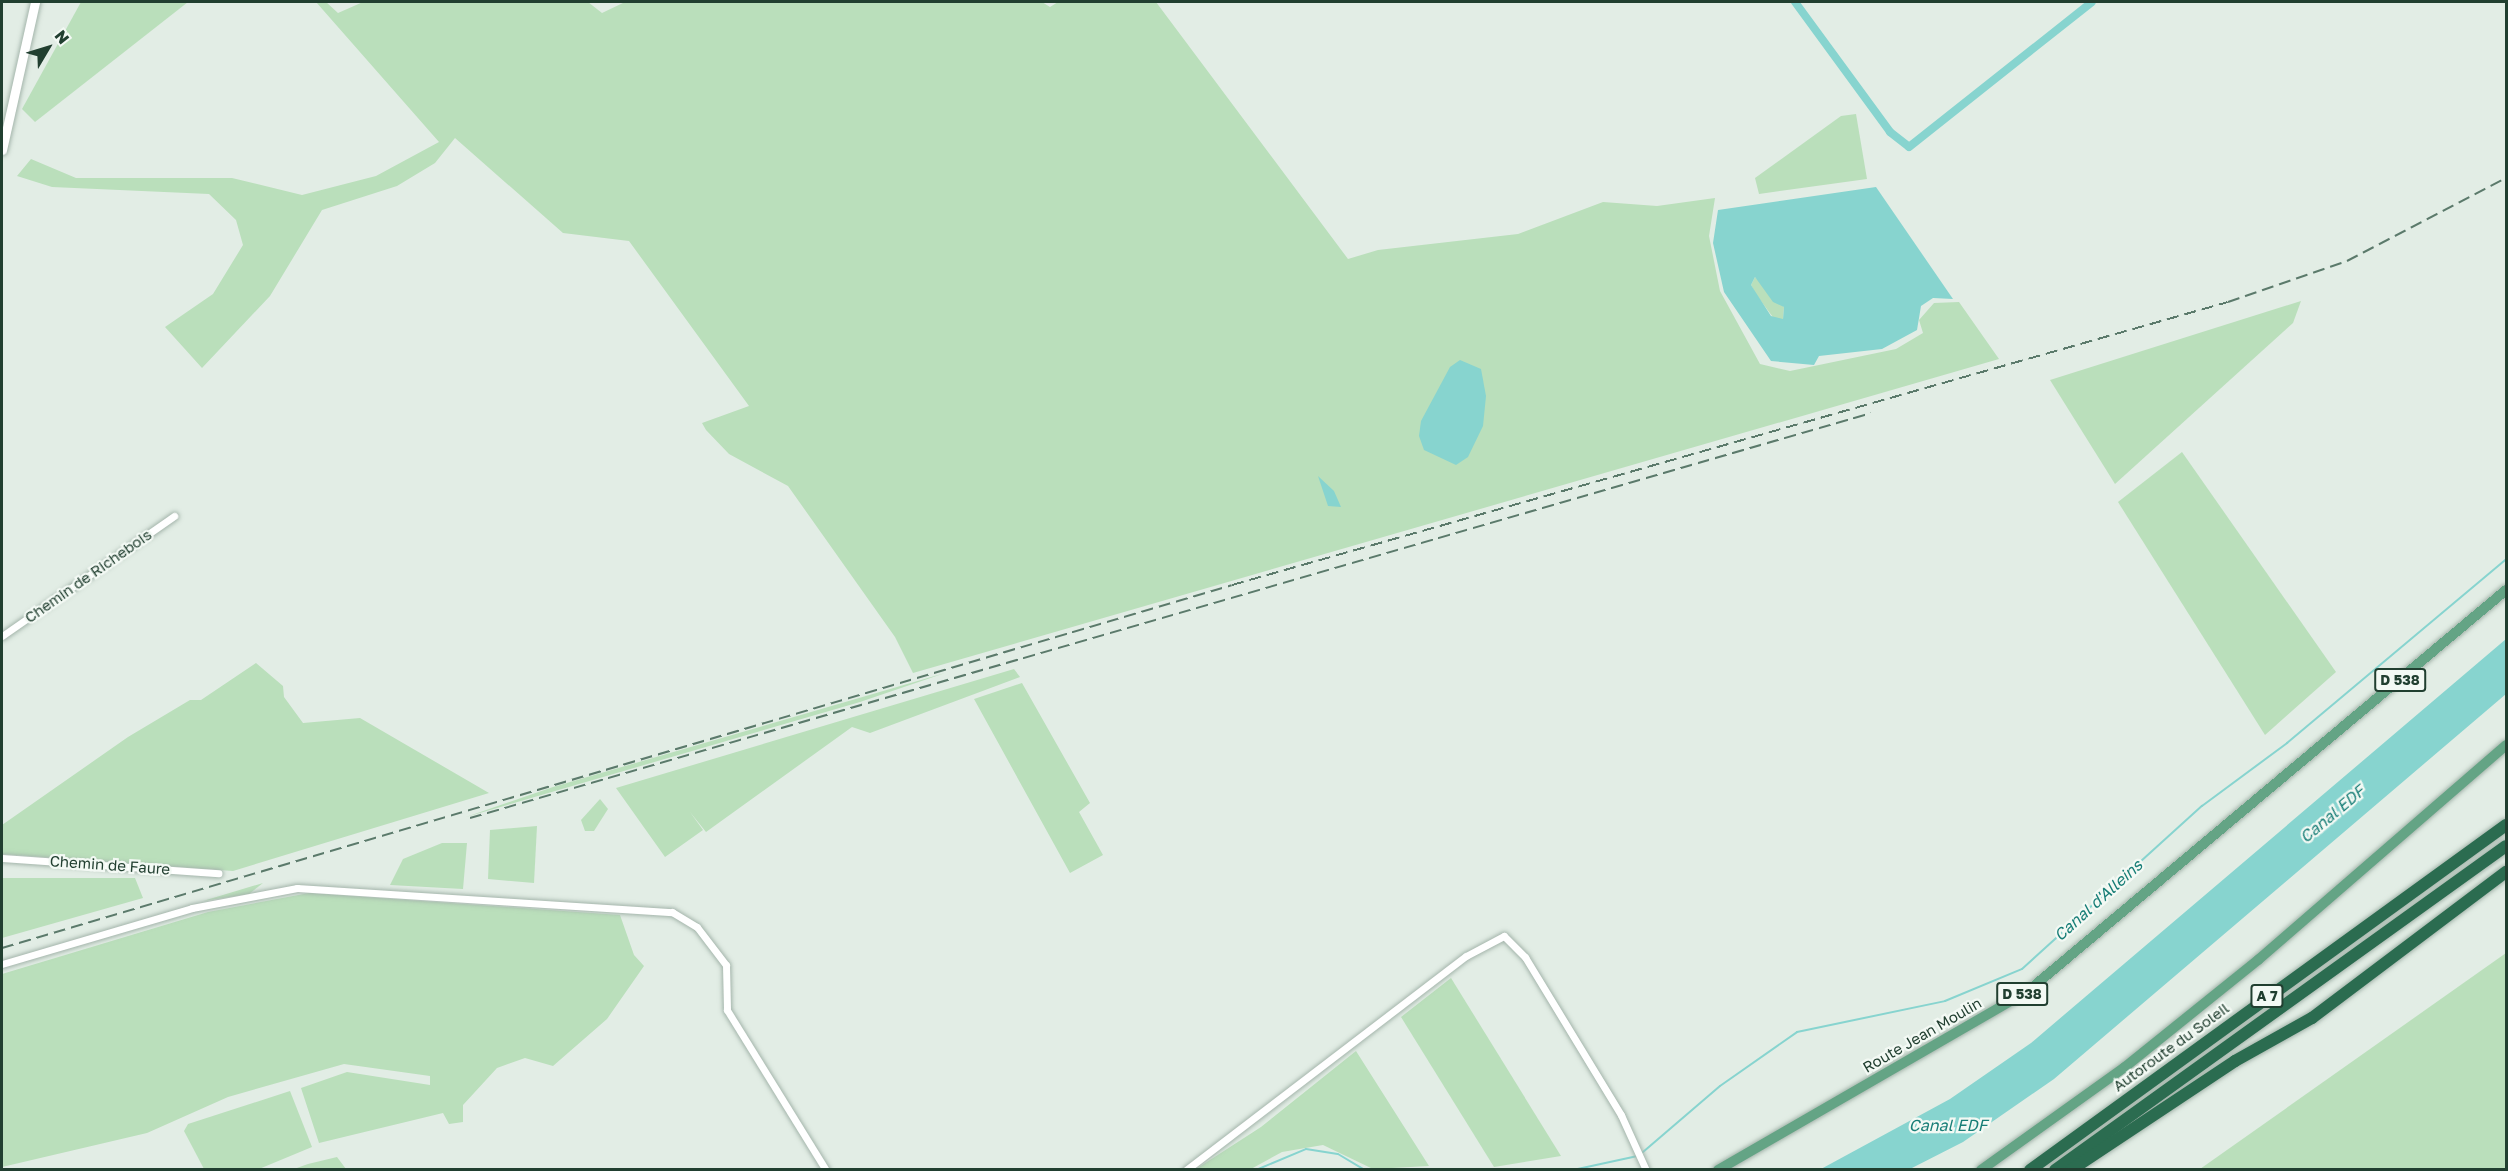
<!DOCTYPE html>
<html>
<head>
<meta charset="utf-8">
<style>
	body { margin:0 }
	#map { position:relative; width:2508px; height:1171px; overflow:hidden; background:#e2ede5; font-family:"Golos Text",sans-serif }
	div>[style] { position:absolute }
	.green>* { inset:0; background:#badfbb }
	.water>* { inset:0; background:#87d4cf }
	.stream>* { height:2px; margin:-1px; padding:0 1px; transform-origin:1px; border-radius:1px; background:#87d4cf }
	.canal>* { height:8px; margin:-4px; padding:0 4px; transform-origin:4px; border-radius:4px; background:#87d4cf }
	.roads { filter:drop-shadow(0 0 2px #a4b5ab) drop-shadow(0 0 2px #a4b5ab) }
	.street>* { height:7px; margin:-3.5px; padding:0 3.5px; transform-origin:3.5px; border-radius:3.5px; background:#fff }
	.secondary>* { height:9px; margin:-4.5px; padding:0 4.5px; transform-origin:4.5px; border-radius:4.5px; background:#fff }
	.primary>* { height:10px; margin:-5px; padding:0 5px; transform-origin:5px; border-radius:5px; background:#64a485 }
	.highway>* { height:12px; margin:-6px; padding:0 6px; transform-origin:6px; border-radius:6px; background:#2b6c50 }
	.rail>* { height:2px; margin-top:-1px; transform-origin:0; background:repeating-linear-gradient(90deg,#5b7a6b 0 12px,transparent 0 18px) }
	span { translate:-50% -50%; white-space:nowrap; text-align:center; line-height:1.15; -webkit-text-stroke:4.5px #f3f9f4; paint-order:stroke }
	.shield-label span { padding:2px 4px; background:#f3f9f4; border:2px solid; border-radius:4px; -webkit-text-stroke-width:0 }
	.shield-label { font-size:14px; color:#213f30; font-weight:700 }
	.street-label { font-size:15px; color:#213f30 }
	.water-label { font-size:16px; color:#187e77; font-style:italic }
	.frame { position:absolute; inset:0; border:3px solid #213f30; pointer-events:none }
	.north { position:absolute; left:18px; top:18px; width:60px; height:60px; -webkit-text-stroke:4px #f3f9f4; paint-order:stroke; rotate:52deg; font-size:16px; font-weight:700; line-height:24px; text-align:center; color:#213f30 }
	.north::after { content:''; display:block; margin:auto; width:21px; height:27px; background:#213f30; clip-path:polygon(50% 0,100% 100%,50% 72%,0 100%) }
</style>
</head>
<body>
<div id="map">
	<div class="green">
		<div style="clip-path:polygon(81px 2px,188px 2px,35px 122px,22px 109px)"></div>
		<div style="clip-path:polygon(316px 2px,326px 2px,338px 13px,363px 2px,588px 2px,602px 13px,625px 2px,1042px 2px,1050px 7px,1058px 2px,1156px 2px,1348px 259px,1378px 250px,1518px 234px,1603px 202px,1657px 206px,1715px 198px,1709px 236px,1720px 291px,1760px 364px,1790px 371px,1896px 349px,1923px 333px,1919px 320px,1934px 303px,1959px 302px,1999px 359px,913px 673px,895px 637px,788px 486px,729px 454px,706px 430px,702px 423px,749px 406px,629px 241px,563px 233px,455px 138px,435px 163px,397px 186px,322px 210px,270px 296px,202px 368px,165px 327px,213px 294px,243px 245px,236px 220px,209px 194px,52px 187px,17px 176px,31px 159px,76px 178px,232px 178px,302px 195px,376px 176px,439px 142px)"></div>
		<div style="clip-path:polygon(1856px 114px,1867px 179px,1759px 194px,1755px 178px,1841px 116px)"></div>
		<div style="clip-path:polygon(1755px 277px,1784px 307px,1783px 319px,1775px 320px,1755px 293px,1751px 285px)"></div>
		<div style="clip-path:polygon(2301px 301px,2293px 323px,2115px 484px,2050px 380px)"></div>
		<div style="clip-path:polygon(2182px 452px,2336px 672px,2265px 735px,2118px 502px)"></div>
		<div style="clip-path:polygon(256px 663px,283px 686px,284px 697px,303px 723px,360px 718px,489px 793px,233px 871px,2px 854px,2px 825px,128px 737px,190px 700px,201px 700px)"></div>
		<div style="clip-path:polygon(1014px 669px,1020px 677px,870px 733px,852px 727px,706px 832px,690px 812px,703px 830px,665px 857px,616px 788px)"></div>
		<div style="clip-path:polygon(945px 673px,860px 702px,466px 817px,553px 787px)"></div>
		<div style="clip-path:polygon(1022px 683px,1090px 803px,1079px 812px,1103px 855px,1070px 873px,974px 699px)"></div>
		<div style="clip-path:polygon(600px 799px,608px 809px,594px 831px,585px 831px,581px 820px)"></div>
		<div style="clip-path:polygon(537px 826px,534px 883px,488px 879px,490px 830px)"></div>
		<div style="clip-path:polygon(442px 843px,467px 843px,463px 889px,390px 885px,403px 859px)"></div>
		<div style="clip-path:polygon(2px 878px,135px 878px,143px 898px,2px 938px)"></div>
		<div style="clip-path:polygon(263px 883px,249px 894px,203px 901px)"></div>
		<div style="clip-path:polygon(309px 893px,620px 915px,634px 955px,644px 966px,607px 1019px,553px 1066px,525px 1058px,497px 1068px,463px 1105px,463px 1122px,449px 1124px,443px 1113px,319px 1143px,301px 1088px,347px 1072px,430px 1085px,430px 1076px,344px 1064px,228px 1097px,147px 1133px,2px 1167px,2px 974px,208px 912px)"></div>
		<div style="clip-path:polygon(2506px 953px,2506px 1169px,2200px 1169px)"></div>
		<div style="clip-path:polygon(1451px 978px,1561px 1156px,1494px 1167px,1401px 1017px)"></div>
		<div style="clip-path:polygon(1356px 1051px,1429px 1166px,1373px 1169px,1323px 1145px,1282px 1152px,1251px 1169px,1196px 1169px,1261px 1127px)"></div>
		<div style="clip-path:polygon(290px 1091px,312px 1147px,259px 1169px,204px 1169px,184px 1131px,188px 1124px)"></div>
		<div style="clip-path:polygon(337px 1157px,346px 1169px,294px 1169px,308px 1164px)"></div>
	</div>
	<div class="water">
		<div style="clip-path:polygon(evenodd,1876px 187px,1953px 299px,1933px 298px,1921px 306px,1917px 330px,1882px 349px,1819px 356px,1814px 365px,1771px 361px,1724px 292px,1713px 243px,1718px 210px,1876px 187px,1755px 277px,1773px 302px,1784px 307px,1783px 319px,1771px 316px,1751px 285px,1755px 277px)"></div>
		<div style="clip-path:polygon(1460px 360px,1481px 369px,1486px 396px,1483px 426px,1468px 457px,1456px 465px,1424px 450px,1419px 436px,1421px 421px,1450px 367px)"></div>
		<div style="clip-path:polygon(1318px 476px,1334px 491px,1341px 507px,1328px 506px)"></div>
		<div style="clip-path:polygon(2506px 639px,2506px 694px,2054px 1079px,1963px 1142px,1910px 1169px,1821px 1169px,1950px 1099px,2031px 1043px)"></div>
	</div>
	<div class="stream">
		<div style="left:1643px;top:1152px;width:101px;rotate:-40.6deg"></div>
		<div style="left:1720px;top:1086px;width:94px;rotate:-35deg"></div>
		<div style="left:1797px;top:1032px;width:151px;rotate:-11.8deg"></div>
		<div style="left:1945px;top:1001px;width:83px;rotate:-22.6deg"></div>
		<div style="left:2022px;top:969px;width:243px;rotate:-42.2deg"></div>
		<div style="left:2202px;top:806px;width:106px;rotate:-36.5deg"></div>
		<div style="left:2287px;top:743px;width:286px;rotate:-40deg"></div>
		<div style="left:1256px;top:1170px;width:54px;rotate:-22.8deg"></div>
		<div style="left:1306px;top:1149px;width:32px;rotate:9deg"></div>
		<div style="left:1338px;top:1154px;width:31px;rotate:31deg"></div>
		<div style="left:1573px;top:1170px;width:66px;rotate:-12.3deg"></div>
	</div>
	<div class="canal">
		<div style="left:1795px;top:2px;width:161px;rotate:53.8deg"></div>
		<div style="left:1890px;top:132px;width:24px;rotate:38deg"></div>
		<div style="left:1909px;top:147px;width:233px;rotate:-38.4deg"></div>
	</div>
	<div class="roads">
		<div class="street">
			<div style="left:2px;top:636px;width:210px;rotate:-34.9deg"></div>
			<div style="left:2px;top:858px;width:217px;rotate:4deg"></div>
			<div style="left:2px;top:964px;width:198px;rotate:-16.4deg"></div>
			<div style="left:192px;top:908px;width:107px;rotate:-10.8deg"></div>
			<div style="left:297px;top:888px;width:376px;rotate:3.7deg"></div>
			<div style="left:672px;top:912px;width:29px;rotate:31deg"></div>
			<div style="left:697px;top:927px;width:48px;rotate:52.7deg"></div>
			<div style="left:726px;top:965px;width:45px;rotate:88.7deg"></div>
			<div style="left:727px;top:1010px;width:188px;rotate:58.3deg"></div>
			<div style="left:1186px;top:1170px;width:352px;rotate:-37.4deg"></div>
			<div style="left:1466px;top:956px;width:43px;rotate:-27.8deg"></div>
			<div style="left:1504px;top:936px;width:30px;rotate:45deg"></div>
			<div style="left:1525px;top:957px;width:185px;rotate:58.7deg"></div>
			<div style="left:1621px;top:1115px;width:60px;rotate:65.6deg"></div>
		</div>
		<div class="secondary">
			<div style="left:2px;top:150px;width:152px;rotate:-77.4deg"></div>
		</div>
		<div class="primary">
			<div style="left:1718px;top:1170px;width:358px;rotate:-30deg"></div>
			<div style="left:2028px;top:991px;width:624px;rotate:-39.99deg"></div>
			<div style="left:1981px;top:1170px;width:177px;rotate:-35.6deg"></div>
			<div style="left:2125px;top:1067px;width:171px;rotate:-38.8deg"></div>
			<div style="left:2258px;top:960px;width:328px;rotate:-40.9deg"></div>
		</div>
		<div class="highway">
			<div style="left:2030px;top:1170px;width:588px;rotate:-35.93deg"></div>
			<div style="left:2055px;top:1170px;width:555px;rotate:-35.69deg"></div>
			<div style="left:2071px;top:1170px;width:197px;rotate:-33.6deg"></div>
			<div style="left:2235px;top:1061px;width:88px;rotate:-29.2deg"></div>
			<div style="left:2312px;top:1018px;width:243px;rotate:-37deg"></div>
		</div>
	</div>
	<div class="rail">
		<div style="left:470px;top:818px;width:1458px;rotate:-16.12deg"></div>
		<div style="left:2px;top:948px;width:1282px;rotate:-16.44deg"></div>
		<div style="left:1232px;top:585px;width:1035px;rotate:-15.86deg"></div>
		<div style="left:2228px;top:302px;width:126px;rotate:-19deg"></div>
		<div style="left:2347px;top:261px;width:179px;rotate:-27.6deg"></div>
	</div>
	<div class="shield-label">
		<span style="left:2400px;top:680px">D 538</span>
		<span style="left:2022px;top:994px">D 538</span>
		<span style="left:2267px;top:996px">A 7</span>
	</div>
	<div class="street-label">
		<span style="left:88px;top:576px;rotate:-35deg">Chemin de Richebois</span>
		<span style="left:110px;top:865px;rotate:4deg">Chemin de Faure</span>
		<span style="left:1922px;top:1035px;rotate:-30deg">Route Jean Moulin</span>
		<span style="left:2171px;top:1047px;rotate:-36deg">Autoroute du Soleil</span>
	</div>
	<div class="water-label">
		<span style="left:2332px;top:814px;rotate:-40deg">Canal EDF</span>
		<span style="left:2098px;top:900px;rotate:-42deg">Canal d'Alleins</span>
		<span style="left:1948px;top:1125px">Canal EDF</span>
	</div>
	<div class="frame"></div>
	<div class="north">N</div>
</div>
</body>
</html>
